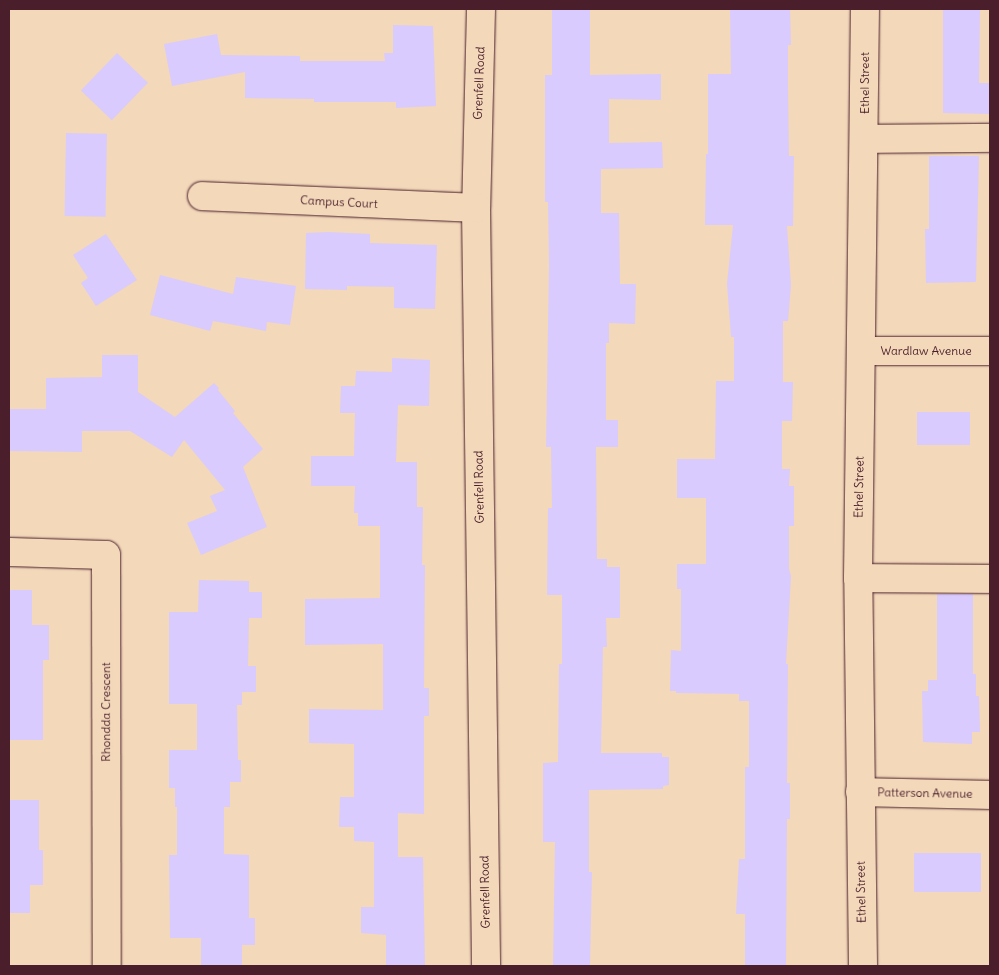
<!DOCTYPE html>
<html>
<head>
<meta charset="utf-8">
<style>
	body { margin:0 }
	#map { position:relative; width:999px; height:975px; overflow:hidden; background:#f3d8ba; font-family:Delius,sans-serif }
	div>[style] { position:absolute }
	.building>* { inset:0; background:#d9cbfd; transform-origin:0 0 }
	.roads { filter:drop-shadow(0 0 1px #4a1f2b) drop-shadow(0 0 1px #4a1f2b) }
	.minor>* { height:28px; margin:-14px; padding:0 14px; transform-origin:14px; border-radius:14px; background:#f3d8ba }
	span { translate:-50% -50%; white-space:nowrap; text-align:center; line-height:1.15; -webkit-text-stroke:4px #f3d8ba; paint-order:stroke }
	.street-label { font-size:12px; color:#4a1f2b }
	.frame { position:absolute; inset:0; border:10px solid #4a1f2b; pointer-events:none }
</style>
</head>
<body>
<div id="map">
	<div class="building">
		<div style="clip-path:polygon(552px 9px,590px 9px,590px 75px,661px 74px,661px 100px,609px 99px,609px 143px,662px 142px,663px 168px,601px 169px,601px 213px,619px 213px,620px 284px,636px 284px,635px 324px,609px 323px,609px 343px,606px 343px,606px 420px,618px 420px,618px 447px,596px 447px,597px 559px,607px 559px,607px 567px,620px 567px,620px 618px,606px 618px,607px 647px,603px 647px,601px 753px,662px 753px,662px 757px,669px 757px,669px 785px,663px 786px,663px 789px,589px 790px,589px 872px,592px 872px,590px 966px,553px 966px,555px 842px,543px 842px,543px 763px,558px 762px,559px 664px,562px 664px,562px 595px,547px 595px,548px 508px,552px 508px,551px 447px,546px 447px,549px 266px,548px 202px,545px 202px,545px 75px,552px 75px)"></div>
		<div style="clip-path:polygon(730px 9px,790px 9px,791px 45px,788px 45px,788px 88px,789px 156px,794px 156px,793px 226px,787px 226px,791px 285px,788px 321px,783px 321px,783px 382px,793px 382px,792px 421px,782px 421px,782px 469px,790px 469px,789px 486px,794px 486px,794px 526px,789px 526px,789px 569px,791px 576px,786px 664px,788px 664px,787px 783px,790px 783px,790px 819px,787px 819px,786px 966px,745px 966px,745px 914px,736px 914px,739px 859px,745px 859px,745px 767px,749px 767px,749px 701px,739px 701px,739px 694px,676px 693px,676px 691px,670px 691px,671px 650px,681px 651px,681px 589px,677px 589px,677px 564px,706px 564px,706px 498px,677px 498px,677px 459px,715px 459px,716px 381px,734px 381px,734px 337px,731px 337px,727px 284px,733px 225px,705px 225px,706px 154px,708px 154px,708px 74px,731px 74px)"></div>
		<div style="clip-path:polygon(943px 9px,980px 9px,979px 83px,990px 83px,990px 114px,943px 113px)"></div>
		<div style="clip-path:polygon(393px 25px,433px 26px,436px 106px,396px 108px,396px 102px,314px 102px,314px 99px,245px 98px,245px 72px,172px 86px,164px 44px,217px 34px,221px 55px,300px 56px,300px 61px,385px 61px,384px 53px,393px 53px)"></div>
		<div style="left:117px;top:53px;width:43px;height:52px;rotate:44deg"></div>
		<div style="left:66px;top:133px;width:41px;height:83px;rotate:1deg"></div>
		<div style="clip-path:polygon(929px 156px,979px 156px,976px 282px,926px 283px,925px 229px,929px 229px)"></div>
		<div style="clip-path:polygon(328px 232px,370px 234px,370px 243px,437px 245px,435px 309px,394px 308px,394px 287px,347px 286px,347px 290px,305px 289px,306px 233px)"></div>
		<div style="clip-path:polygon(106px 234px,137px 280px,96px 306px,81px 283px,88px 278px,73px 255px)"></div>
		<div style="clip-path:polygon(160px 275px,233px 294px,236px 277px,296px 286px,290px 325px,267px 322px,266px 331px,213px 321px,210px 331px,150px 315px)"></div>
		<div style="clip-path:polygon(102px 355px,138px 355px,138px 392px,175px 417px,214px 383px,219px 388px,218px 390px,235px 411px,233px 413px,263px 449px,243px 467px,267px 527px,201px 555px,187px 523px,217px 511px,210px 496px,225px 490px,184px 440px,172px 457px,130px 431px,82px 431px,82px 452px,9px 451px,9px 409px,46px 409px,46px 378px,102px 377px)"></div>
		<div style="clip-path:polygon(392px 358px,430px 360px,429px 406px,398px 405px,396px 462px,417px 462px,417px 507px,423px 507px,422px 565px,425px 565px,424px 688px,429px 688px,429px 716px,424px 716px,424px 814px,398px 813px,398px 857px,423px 857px,425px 966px,386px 966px,386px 935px,361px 933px,361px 907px,374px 907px,374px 842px,354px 841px,354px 827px,339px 827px,340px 797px,354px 797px,354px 744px,309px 743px,309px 709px,383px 710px,383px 644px,305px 645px,305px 599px,380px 598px,380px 526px,358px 526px,358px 513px,354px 513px,355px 486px,311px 486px,311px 456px,354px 456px,355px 413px,340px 413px,341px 386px,355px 386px,356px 371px,392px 372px)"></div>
		<div style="left:917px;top:412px;width:53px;height:33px"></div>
		<div style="clip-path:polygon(199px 580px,249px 581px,249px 592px,262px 592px,262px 618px,249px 618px,248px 666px,256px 666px,256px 692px,242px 692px,242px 705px,237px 705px,238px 760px,241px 760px,241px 782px,230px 782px,230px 807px,224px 807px,224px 854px,249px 855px,249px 918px,255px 918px,255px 945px,242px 945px,242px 966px,201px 966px,201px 938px,170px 938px,169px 855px,177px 855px,177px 807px,175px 807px,175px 788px,169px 788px,169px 750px,197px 750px,197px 704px,169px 704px,169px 612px,198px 612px)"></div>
		<div style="clip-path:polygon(9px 590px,32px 590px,32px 625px,49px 625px,49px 660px,43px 660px,43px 740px,9px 740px)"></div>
		<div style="clip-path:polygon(937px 594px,973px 594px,973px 674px,976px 674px,976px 696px,979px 696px,980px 732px,972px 732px,972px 744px,923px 742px,922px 691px,928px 691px,928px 680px,937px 680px)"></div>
		<div style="clip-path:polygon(9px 800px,39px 800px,39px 850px,43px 850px,43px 885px,30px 885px,30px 913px,9px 913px)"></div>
		<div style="left:914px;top:853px;width:67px;height:39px"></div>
	</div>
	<div class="roads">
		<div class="minor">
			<div style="left:481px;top:9px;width:199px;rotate:91.4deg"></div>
			<div style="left:476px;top:208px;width:758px;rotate:89.24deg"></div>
			<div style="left:865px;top:139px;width:125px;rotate:-0.5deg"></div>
			<div style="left:202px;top:196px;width:274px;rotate:2.5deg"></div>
			<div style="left:861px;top:351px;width:129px"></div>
			<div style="left:9px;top:552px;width:97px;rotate:1.8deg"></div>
			<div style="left:106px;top:555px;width:411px;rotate:89.9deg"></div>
			<div style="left:858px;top:578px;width:132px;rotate:0.4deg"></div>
			<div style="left:860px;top:792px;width:130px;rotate:1.3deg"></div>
			<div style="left:863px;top:966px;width:388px;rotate:-90.7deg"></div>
			<div style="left:858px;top:578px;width:569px;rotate:-89.3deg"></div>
		</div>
	</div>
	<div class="street-label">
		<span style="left:479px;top:83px;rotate:-88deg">Grenfell Road</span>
		<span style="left:865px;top:83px;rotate:-90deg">Ethel Street</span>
		<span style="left:339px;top:202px;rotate:3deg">Campus Court</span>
		<span style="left:926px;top:351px">Wardlaw Avenue</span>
		<span style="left:479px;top:487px;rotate:-91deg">Grenfell Road</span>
		<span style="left:859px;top:487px;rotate:-89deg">Ethel Street</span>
		<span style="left:106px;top:712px;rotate:-90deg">Rhondda Crescent</span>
		<span style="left:925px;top:793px;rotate:1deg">Patterson Avenue</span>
		<span style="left:485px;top:892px;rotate:-91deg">Grenfell Road</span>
		<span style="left:861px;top:892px;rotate:-91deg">Ethel Street</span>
	</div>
	<div class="frame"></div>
</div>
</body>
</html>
